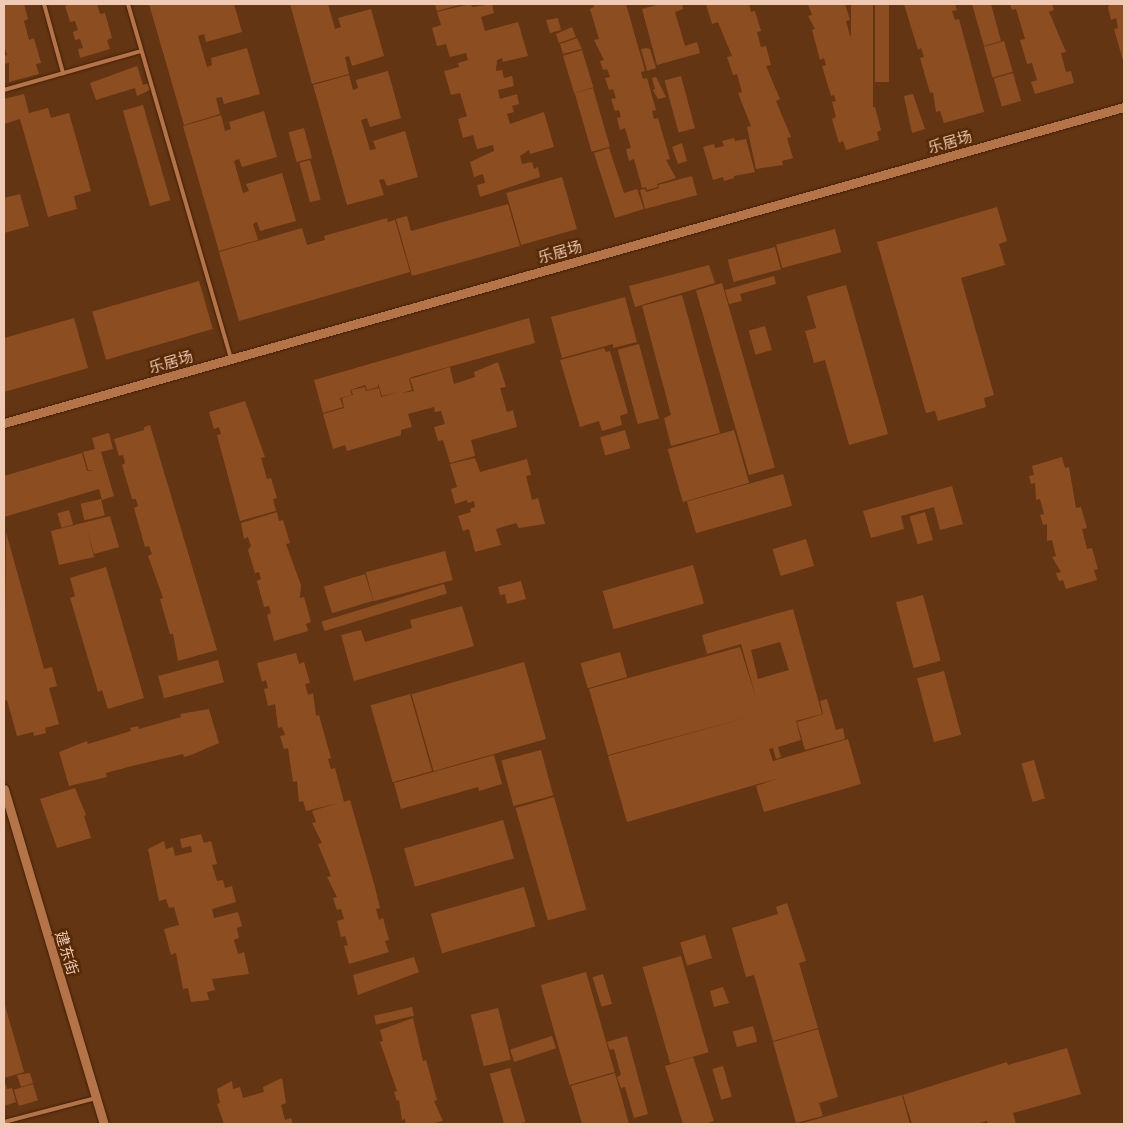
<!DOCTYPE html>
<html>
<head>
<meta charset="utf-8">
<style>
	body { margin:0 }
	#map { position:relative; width:1128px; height:1128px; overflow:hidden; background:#633512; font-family:"Asap Condensed","Noto Sans SC",sans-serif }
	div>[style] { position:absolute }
	.building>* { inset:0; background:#8c4e21; transform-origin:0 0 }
	.roads { filter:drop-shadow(0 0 1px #3f1f07) drop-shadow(0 0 1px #3f1f07) }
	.service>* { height:4px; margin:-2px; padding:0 2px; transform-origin:2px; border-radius:2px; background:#b57448 }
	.tertiary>* { height:9px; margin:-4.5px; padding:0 4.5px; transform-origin:4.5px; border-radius:4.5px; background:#b57448 }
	span { translate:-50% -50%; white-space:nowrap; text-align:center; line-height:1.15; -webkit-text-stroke:5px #572a05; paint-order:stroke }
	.street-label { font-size:15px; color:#efcbb5 }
	.frame { position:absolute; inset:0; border:5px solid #efcbb5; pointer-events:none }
</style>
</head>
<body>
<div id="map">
	<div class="building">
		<div style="clip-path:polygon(4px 4px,24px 4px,28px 19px,24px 21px,29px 40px,34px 38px,41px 63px,36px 64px,39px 74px,9px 82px,9px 63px,4px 64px,4px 56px,7px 55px,4px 46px)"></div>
		<div style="clip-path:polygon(70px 4px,97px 4px,100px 14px,105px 13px,112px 38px,107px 40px,110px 49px,80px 58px,78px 49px,83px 48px,80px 39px,75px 40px,73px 32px,78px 30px,75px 21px,70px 22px,65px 6px)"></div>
		<div style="clip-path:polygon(149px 4px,234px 4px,242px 32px,206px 42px,204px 34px,198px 36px,207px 67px,212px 65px,211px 58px,247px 48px,260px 94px,224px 104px,222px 97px,216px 98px,220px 114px,184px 125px)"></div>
		<div style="clip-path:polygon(290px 4px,328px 4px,335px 29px,341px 27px,338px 18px,371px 9px,384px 56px,352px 66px,349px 56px,345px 57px,349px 74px,312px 84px)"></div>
		<div style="clip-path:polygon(435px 4px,463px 4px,437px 11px)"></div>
		<div style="clip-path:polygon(470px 4px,473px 7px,492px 4px,494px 13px,481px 17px,485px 31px,518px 22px,528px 56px,503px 62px,502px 58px,497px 60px,496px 71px,502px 70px,504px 78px,512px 76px,514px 86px,498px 90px,500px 99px,517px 94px,519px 104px,512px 106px,514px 112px,507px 114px,510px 124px,544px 112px,554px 147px,530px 154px,529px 150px,520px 156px,522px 164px,532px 162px,534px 169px,538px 167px,540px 177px,480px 197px,477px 185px,485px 183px,483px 174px,474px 177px,470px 162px,494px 151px,493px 145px,477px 149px,473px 135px,463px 138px,458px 119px,467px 116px,460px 93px,451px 95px,444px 71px,459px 67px,458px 63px,468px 60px,466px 53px,450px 57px,446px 44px,437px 46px,432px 28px,441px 25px,437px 12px)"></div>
		<div style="clip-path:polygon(593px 4px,626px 4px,645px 71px,641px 72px,643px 79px,647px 78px,656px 110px,652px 111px,654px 119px,658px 118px,670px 159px,666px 160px,676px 178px,657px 184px,658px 187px,647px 190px,646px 187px,642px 188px,634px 159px,629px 161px,626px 149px,631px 148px,625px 128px,620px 130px,617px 118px,621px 117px,619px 110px,615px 111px,611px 99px,616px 98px,613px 89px,609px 90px,605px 78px,610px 77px,607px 69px,603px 70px,600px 61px,604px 60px,594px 40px,599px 39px,590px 9px,594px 7px)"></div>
		<div style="clip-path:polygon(660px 4px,682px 4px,683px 9px,675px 12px,685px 46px,697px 42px,700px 53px,657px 65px,642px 9px)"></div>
		<div style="clip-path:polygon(706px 4px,749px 4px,751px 12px,755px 11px,761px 31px,757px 32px,761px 47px,766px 46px,771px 65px,766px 66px,780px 99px,776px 101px,791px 137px,787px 138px,793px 158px,782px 161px,783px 165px,756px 169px,747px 127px,751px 126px,738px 93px,742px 92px,737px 74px,733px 75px,727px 57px,732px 56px,718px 22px,712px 24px)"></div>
		<div style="clip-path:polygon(808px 4px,845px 4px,850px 20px,846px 21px,850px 36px,854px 35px,860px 56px,855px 57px,860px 72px,864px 71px,870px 91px,866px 93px,870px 108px,875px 107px,881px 130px,877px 132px,879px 140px,846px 150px,843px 141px,839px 143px,832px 119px,836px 117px,832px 102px,836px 101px,834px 95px,831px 96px,822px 66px,826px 65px,824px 58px,820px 60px,812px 30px,815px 29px,808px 16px,812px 15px)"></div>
		<div style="left:851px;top:4px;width:22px;height:136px"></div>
		<div style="left:875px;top:4px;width:14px;height:78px"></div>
		<div style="clip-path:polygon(904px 4px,955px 4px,957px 10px,952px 11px,955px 20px,959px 19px,984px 112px,944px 123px,940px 111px,936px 112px,933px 92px,930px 93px,920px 58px,924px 57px,921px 48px,918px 50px)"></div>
		<div style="clip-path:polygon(972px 4px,991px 4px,1001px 41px,984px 46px)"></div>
		<div style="clip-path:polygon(1010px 4px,1052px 4px,1054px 10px,1049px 12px,1066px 52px,1061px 53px,1066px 72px,1071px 71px,1074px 83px,1035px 94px,1031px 82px,1037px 80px,1032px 63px,1027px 64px,1020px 40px,1025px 39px,1016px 9px,1012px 10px)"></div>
		<div style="clip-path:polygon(1110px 4px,1124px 4px,1124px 64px,1114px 29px,1118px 28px,1116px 18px,1111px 20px,1108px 7px)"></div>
		<div style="clip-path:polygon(558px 18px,561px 30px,550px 33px,546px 20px)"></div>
		<div style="clip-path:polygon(572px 27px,576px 37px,559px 43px,556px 34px)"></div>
		<div style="clip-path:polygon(577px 38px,582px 49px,563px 54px,560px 44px)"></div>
		<div style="left:1004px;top:41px;width:32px;height:21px;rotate:74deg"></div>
		<div style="clip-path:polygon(647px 48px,650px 49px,656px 68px,647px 71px,641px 49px)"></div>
		<div style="left:582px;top:50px;width:39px;height:20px;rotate:73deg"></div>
		<div style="clip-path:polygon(137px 66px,143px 85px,149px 83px,150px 90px,137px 96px,135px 88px,96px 100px,90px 83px)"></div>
		<div style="clip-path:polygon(388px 71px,401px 118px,370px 127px,367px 118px,361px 120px,370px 150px,376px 149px,373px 141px,405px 131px,418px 177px,387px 186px,384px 179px,379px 180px,384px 195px,347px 205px,313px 85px,349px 75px,353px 90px,358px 88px,356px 80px)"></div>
		<div style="left:1013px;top:73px;width:29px;height:20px;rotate:74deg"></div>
		<div style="left:681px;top:76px;width:54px;height:17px;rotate:75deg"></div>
		<div style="clip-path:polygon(656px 77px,666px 97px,658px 99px,653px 90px,655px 89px,652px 78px)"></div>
		<div style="left:593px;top:88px;width:61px;height:19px;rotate:74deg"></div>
		<div style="clip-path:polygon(24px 94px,29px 113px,48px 108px,51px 118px,69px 113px,91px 191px,74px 196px,77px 209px,48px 217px,20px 119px,4px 124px,4px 99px)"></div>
		<div style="clip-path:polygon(913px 94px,925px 129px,912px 133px,904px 96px)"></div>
		<div style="left:143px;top:105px;width:99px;height:21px;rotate:74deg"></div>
		<div style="clip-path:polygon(264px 111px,277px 157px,242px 167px,239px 159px,234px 161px,243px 193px,249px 191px,246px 184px,282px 173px,296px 221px,260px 231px,257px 222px,253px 224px,258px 240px,219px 251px,183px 126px,221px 115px,225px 131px,231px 129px,229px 122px)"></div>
		<div style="left:304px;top:128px;width:31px;height:16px;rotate:75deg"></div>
		<div style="clip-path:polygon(734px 138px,735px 141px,746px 139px,755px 172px,734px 176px,734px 178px,724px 181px,723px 177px,713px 180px,703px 147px,714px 144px,715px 148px,724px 146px,722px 141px)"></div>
		<div style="clip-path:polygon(682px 143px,687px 161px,678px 164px,672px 147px)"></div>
		<div style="clip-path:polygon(609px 148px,624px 193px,637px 189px,644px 209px,615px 218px,594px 153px)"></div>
		<div style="left:310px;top:160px;width:41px;height:11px;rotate:75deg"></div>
		<div style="clip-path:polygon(692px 176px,697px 195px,645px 209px,640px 190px,645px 189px,646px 192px,659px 188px,658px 185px)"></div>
		<div style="left:562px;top:177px;width:54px;height:58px;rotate:74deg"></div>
		<div style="clip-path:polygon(20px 194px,29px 226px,4px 233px,4px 198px)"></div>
		<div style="clip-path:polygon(508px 204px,520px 246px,412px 276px,396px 219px,407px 216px,411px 231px)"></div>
		<div style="clip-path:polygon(997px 207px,1007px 241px,999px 244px,1005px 265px,961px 278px,994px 395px,984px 398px,986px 407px,938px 421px,935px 411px,926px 413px,877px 242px)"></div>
		<div style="clip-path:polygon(387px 218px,388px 222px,395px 220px,410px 272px,239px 321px,219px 252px,302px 228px,307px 245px,325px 240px,324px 236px)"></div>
		<div style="left:835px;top:229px;width:24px;height:61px;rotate:75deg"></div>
		<div style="left:775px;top:247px;width:23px;height:49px;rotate:75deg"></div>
		<div style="clip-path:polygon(709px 265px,715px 283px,635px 307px,629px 286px)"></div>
		<div style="clip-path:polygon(774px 276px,776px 284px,740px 294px,742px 301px,729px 304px,725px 290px)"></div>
		<div style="left:199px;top:281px;width:50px;height:111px;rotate:74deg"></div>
		<div style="left:722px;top:283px;width:192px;height:27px;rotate:74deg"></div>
		<div style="clip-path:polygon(846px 285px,888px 434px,849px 445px,825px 360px,814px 363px,805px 331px,816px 328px,807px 296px)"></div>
		<div style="clip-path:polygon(682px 295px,720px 433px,671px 446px,664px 418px,671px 415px,642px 306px)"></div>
		<div style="clip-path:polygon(625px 297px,637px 342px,613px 348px,613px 344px,562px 358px,551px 317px)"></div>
		<div style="clip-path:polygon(74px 318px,88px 368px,4px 392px,4px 338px)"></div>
		<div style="clip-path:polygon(529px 318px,535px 343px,412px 377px,409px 379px,412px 390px,402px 393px,414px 391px,410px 379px,450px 367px,454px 384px,475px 377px,474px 372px,498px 362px,506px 387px,500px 388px,507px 412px,513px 410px,517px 427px,471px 440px,475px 456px,450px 463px,443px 440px,438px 441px,434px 427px,445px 424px,441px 411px,435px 412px,434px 407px,408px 414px,412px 427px,401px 430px,401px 435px,347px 451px,345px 445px,333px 449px,323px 414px,344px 408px,342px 398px,353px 395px,351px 390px,365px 387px,366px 391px,379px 388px,381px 397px,402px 391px,382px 396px,378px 383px,378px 387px,367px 390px,365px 385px,350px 390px,352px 395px,340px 398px,343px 407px,323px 413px,314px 380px)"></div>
		<div style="left:765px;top:326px;width:25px;height:17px;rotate:74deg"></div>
		<div style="left:639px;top:344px;width:77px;height:22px;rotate:75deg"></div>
		<div style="clip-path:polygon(604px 348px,606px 352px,610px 351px,628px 413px,620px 416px,622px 425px,602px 431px,599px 421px,580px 427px,560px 360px)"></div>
		<div style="clip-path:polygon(245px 401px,265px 457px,261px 458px,267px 479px,271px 478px,277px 498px,273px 499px,276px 511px,240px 521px,217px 435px,221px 434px,219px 427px,214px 429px,209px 412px)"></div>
		<div style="clip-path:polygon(150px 425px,217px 650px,178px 661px,173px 634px,170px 634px,160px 599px,163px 598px,148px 556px,152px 554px,149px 546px,145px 547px,134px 508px,138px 506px,136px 499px,132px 499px,122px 465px,125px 463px,123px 455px,119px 456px,114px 439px,144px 430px,144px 427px)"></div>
		<div style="left:625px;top:430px;width:19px;height:26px;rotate:74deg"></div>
		<div style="left:734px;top:430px;width:55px;height:69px;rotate:74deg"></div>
		<div style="clip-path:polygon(109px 433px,113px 449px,101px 452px,114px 496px,102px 500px,99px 489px,4px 517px,4px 476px,82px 453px,87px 471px,94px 470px,88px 470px,83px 452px,95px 449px,92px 438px)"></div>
		<div style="clip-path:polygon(1062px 457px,1065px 468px,1069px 467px,1076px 508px,1081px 507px,1087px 528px,1082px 529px,1087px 549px,1092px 548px,1098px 569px,1094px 570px,1097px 580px,1066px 589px,1063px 580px,1059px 581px,1056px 573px,1061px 572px,1052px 557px,1056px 556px,1052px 540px,1047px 541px,1047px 524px,1043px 525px,1040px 515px,1044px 514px,1040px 499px,1036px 500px,1035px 483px,1031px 484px,1029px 476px,1034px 475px,1032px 466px)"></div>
		<div style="clip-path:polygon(475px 458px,480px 472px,527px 459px,531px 475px,526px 476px,532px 500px,538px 498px,545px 524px,519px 528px,516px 523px,496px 529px,501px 545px,475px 552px,469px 529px,463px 531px,458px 516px,471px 512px,470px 509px,475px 507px,474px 501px,468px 503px,467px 500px,455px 504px,451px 489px,457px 487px,450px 464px)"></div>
		<div style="left:783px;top:474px;width:33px;height:100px;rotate:74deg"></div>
		<div style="clip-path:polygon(952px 486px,963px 524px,940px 530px,934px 507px,901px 516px,904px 529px,871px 538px,863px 511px)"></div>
		<div style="left:101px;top:499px;width:17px;height:21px;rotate:77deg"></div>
		<div style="left:69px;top:510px;width:15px;height:12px;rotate:74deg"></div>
		<div style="clip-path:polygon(277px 512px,279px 521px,283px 520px,290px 543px,286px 544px,301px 585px,300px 598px,304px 597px,311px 622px,306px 624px,308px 631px,274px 641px,267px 615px,271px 613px,269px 606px,264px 607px,257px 581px,261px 579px,259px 572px,255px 573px,248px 550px,251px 546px,248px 537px,244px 539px,241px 523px)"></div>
		<div style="left:925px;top:512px;width:29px;height:16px;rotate:74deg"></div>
		<div style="clip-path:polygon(110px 516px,119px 547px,94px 554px,87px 529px,94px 557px,59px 565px,51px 531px)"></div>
		<div style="clip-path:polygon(6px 532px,44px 669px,52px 667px,57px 686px,49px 688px,59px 724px,45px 728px,46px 733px,34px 736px,33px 732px,17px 736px,7px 700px,4px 701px)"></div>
		<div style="left:806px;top:539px;width:28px;height:35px;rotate:73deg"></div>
		<div style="left:445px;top:551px;width:30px;height:82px;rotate:75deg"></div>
		<div style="left:693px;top:565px;width:40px;height:94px;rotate:74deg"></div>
		<div style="clip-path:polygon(106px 567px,144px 698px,108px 709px,102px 690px,98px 692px,70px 598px,75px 596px,70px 578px)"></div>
		<div style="left:365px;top:574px;width:28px;height:43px;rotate:73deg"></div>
		<div style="clip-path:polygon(521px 581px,526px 599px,507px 604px,505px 594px,500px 595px,498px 587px)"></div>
		<div style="left:444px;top:584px;width:10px;height:128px;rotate:73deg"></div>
		<div style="left:923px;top:595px;width:68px;height:28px;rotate:75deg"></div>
		<div style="clip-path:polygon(462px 606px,474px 646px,354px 681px,341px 635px,361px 630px,365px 642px,412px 628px,410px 620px)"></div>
		<div style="clip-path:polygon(evenodd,793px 609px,822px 714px,796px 721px,801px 740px,778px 747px,781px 757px,776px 759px,773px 748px,769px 749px,773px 761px,848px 739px,861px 784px,764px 812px,756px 786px,779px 778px,627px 822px,608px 756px,760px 714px,608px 755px,589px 689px,740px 647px,756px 698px,741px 644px,707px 654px,702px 635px,793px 609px,780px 642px,789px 670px,758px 679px,751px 650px,780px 642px)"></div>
		<div style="left:620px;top:652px;width:26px;height:41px;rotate:74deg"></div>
		<div style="clip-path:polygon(296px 653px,299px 664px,304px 662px,310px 683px,305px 684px,308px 695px,313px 693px,316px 716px,319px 715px,331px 758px,328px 759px,331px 769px,335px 768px,344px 802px,350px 800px,375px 887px,380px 908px,376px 909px,379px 920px,383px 918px,389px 940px,385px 941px,389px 952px,349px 964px,344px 946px,348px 945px,345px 936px,341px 937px,337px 921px,344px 919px,341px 909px,337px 910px,333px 898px,337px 897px,327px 877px,331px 876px,318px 844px,322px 843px,312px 823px,316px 822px,312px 811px,338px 803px,306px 811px,303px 801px,299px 802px,297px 781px,293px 782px,288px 748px,284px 749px,280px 736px,285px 735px,282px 727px,278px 728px,275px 704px,268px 706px,264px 689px,268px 688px,266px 680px,262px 682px,257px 663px)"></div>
		<div style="left:218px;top:660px;width:23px;height:62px;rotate:75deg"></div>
		<div style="left:524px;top:662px;width:80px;height:117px;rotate:74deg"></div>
		<div style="left:944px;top:671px;width:66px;height:28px;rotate:75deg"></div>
		<div style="left:410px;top:694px;width:80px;height:41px;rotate:74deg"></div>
		<div style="clip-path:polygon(827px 699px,836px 730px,843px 728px,845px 739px,805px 750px,797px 722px,823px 714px,820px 701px)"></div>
		<div style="clip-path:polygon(209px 709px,219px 743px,191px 755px,184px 757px,183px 754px,132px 766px,106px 773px,107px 777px,69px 786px,59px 752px,87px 741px,88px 744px,131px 731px,130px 728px,138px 726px,139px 729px,181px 717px,180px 714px)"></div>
		<div style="left:541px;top:750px;width:47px;height:41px;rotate:75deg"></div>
		<div style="clip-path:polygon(494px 755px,502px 784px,479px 791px,478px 787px,401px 809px,394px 783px)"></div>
		<div style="left:1034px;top:760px;width:40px;height:13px;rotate:74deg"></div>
		<div style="clip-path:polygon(75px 788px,86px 815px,84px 816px,91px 838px,57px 848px,40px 799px)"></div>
		<div style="left:554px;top:797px;width:117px;height:40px;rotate:74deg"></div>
		<div style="left:503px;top:820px;width:40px;height:103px;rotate:74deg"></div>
		<div style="clip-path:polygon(201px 834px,204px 843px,211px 841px,217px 864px,212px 865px,217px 881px,223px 880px,225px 888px,232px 886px,236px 902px,212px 909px,214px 918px,238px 912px,242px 926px,237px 928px,239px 938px,234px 940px,238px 954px,244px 952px,249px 974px,212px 979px,215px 990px,207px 992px,209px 1000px,191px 1002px,188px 988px,183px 989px,176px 953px,171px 955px,164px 929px,179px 925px,174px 907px,169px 908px,166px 899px,159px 901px,148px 849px,164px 841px,166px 849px,173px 847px,175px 856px,192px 852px,191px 846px,182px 848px,180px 839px)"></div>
		<div style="left:524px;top:887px;width:41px;height:97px;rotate:74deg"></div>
		<div style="clip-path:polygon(787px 903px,806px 961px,799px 963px,818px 1028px,773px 1041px,754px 975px,746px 977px,732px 928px,778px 914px,776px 907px)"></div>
		<div style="left:705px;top:935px;width:24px;height:26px;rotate:73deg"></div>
		<div style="left:681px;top:956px;width:100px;height:40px;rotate:74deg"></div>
		<div style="clip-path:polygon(414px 957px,419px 972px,358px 995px,353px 975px)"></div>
		<div style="left:586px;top:972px;width:104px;height:47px;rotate:74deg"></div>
		<div style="left:603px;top:974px;width:31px;height:11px;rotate:73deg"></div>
		<div style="clip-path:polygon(723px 987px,729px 1003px,714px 1007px,710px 991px)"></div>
		<div style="clip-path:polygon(4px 1002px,24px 1072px,4px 1078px)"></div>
		<div style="left:412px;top:1007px;width:9px;height:39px;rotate:77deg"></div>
		<div style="left:498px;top:1008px;width:53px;height:28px;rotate:76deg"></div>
		<div style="clip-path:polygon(413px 1018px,423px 1061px,426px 1060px,437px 1100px,434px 1101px,443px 1121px,430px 1124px,406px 1124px,405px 1119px,402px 1120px,399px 1100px,397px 1101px,394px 1092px,397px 1091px,380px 1042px,383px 1041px,380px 1030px)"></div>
		<div style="left:753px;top:1026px;width:16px;height:21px;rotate:75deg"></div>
		<div style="clip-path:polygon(818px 1029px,838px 1097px,819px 1103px,823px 1116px,796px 1123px,773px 1042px)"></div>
		<div style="left:552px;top:1036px;width:13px;height:44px;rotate:72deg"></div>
		<div style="clip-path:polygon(627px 1036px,648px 1114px,634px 1118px,625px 1087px,621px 1088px,617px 1077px,621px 1075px,614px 1049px,610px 1050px,607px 1042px)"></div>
		<div style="clip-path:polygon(1067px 1048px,1081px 1094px,1013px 1113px,1016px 1124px,988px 1124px,987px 1121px,975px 1124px,912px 1124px,903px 1095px,1007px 1062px,1008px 1065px)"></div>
		<div style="clip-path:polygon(693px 1057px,714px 1121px,704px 1124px,683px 1124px,665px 1066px)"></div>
		<div style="left:723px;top:1066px;width:32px;height:11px;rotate:74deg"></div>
		<div style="left:510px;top:1068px;width:56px;height:21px;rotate:74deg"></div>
		<div style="clip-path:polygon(30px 1073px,33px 1083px,21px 1087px,17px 1075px)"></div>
		<div style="clip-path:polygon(615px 1073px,629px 1124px,582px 1124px,571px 1086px)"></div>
		<div style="clip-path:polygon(282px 1078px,286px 1103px,281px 1105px,285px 1120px,291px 1118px,293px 1124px,224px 1124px,217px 1104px,220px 1103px,217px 1089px,232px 1081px,233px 1089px,240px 1087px,243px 1098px,264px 1092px,263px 1087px)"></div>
		<div style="clip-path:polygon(4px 1079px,7px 1089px,12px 1088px,16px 1102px,4px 1106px)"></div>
		<div style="left:33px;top:1084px;width:17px;height:20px;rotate:73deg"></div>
		<div style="clip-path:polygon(902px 1095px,910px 1124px,799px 1124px)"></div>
	</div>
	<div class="roads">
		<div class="service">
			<div style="left:44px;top:4px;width:72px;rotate:74.6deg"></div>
			<div style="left:128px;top:4px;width:370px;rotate:73.8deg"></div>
			<div style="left:4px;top:90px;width:142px;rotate:-15.9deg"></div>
			<div style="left:4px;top:1122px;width:95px;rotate:-14.6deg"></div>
		</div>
		<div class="tertiary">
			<div style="left:4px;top:423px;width:1164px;rotate:-15.76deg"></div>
			<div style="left:4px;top:789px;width:350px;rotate:73.4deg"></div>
		</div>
	</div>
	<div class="street-label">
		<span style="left:950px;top:142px;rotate:-16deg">乐居场</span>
		<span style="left:560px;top:252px;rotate:-16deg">乐居场</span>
		<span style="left:171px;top:362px;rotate:-16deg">乐居场</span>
		<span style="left:67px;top:953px;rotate:73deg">建东街</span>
	</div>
	<div class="frame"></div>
</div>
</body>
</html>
